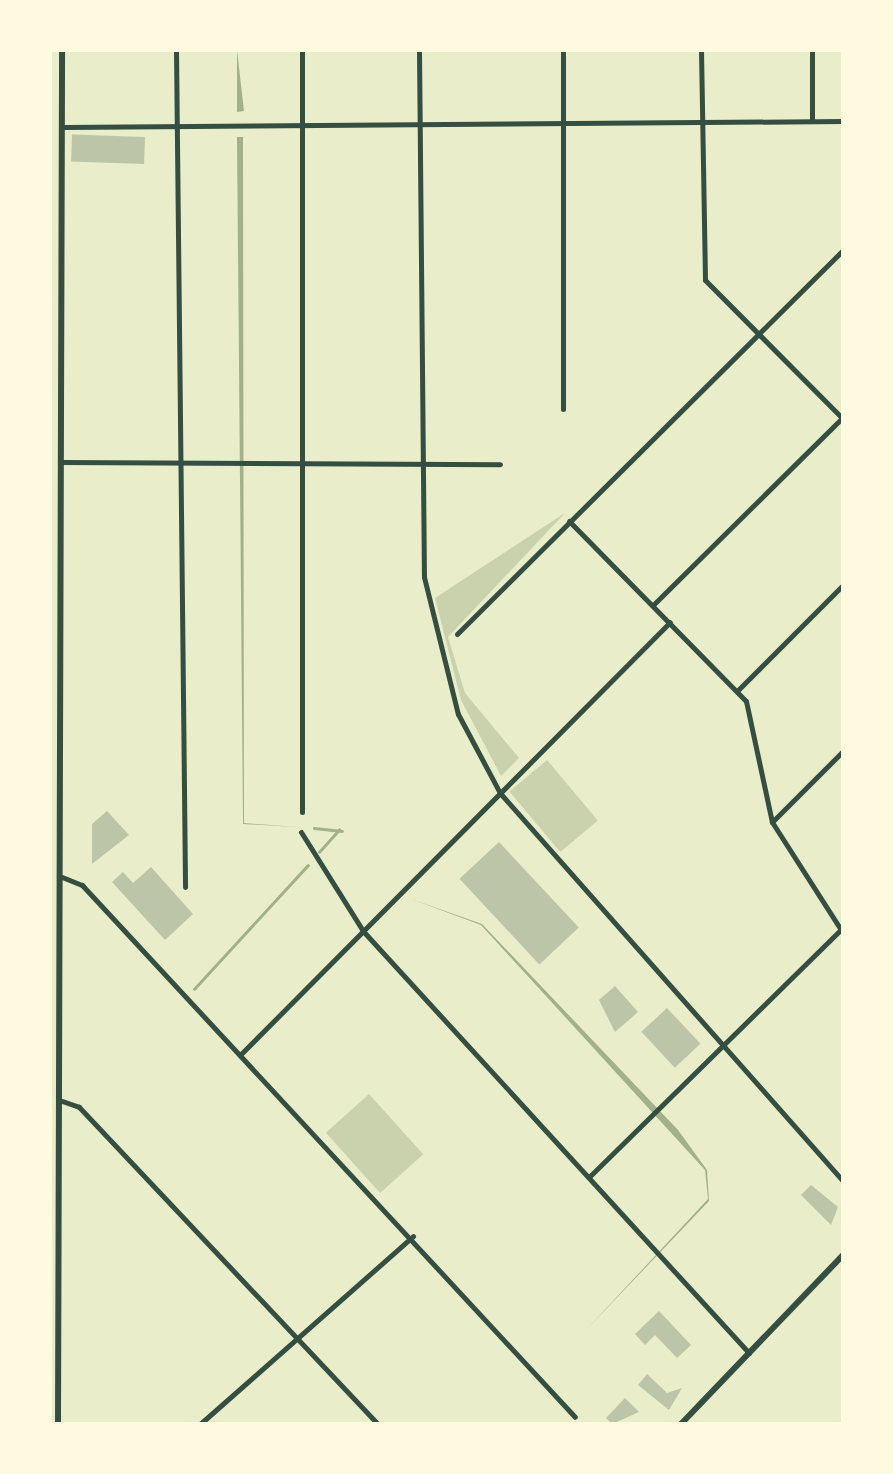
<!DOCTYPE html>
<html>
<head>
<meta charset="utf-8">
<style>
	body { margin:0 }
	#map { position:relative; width:893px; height:1474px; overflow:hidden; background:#e9edc9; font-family:"IBM Plex Serif",serif }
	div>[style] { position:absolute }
	.green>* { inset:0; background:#cad2ad; transform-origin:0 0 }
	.water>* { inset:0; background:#a3b18a }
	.stream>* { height:2.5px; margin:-1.25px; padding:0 1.25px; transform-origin:1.25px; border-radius:1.25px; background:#a3b18a }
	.building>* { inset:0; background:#bcc5a7; transform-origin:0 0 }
	.minor>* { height:5px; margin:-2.5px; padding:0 2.5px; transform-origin:2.5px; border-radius:2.5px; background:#344e41 }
	.secondary>* { height:6px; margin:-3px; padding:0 3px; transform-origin:3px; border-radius:3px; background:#344e41 }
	span { translate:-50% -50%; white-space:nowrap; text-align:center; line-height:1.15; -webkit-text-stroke:8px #fefae0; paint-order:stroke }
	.frame { position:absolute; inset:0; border:52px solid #fefae0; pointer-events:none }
</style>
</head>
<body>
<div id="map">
	<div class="green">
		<div style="clip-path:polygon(565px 513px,448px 637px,465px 693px,519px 758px,501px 776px,461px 700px,435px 598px)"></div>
		<div style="left:547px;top:760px;width:79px;height:49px;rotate:50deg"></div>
		<div style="left:369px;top:1094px;width:81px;height:58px;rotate:48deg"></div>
	</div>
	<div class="water">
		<div style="clip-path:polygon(237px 50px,244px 111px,237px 112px)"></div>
		<div style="clip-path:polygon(237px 137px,243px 137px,244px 823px,297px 827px,243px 824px)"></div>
		<div style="clip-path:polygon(411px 899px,482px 924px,678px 1130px,707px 1170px,709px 1201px,587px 1329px,708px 1199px,705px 1170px,481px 925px)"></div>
	</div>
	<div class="stream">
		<div style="left:314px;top:828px;width:28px;rotate:6deg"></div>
		<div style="left:319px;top:852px;width:30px;rotate:-48deg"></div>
		<div style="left:194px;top:989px;width:168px;rotate:-47.4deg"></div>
	</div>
	<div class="building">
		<div style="left:145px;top:137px;width:27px;height:73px;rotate:92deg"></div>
		<div style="clip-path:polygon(107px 811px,129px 835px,92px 864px,92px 824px)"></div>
		<div style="left:499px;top:842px;width:117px;height:54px;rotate:47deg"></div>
		<div style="clip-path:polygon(151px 867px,193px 914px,165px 940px,112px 882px,123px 872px,133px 883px)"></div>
		<div style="clip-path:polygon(615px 986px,638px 1012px,615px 1032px,599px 1000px)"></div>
		<div style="left:667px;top:1008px;width:49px;height:35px;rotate:47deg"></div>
		<div style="clip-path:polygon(811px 1185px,838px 1207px,831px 1225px,801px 1195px)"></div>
		<div style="clip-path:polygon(659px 1311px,691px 1345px,677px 1358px,655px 1335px,645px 1345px,635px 1334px)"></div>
		<div style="clip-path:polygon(647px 1374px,667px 1393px,682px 1388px,669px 1410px,638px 1385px)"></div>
		<div style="clip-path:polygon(625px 1398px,639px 1412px,612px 1424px,606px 1418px)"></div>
	</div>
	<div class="minor">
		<div style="left:176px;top:50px;width:837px;rotate:89.38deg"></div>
		<div style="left:302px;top:50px;width:762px;rotate:90deg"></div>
		<div style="left:419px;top:50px;width:527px;rotate:89.46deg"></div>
		<div style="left:424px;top:577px;width:141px;rotate:76.1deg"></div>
		<div style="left:458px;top:714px;width:89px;rotate:62deg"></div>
		<div style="left:500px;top:793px;width:518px;rotate:48.52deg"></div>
		<div style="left:563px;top:50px;width:359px;rotate:90deg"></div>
		<div style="left:701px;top:50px;width:230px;rotate:89deg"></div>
		<div style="left:705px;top:280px;width:196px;rotate:45.2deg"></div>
		<div style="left:812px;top:121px;width:71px;rotate:-90deg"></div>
		<div style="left:63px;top:127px;width:780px;rotate:-0.44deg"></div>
		<div style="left:63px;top:462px;width:437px;rotate:0.3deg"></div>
		<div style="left:569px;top:521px;width:252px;rotate:45.5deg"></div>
		<div style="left:746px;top:701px;width:124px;rotate:77.9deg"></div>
		<div style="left:772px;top:822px;width:132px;rotate:57.4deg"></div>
		<div style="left:653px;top:605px;width:267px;rotate:-44.7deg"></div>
		<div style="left:457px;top:634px;width:544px;rotate:-44.85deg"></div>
		<div style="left:738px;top:690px;width:148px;rotate:-45deg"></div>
		<div style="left:772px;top:822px;width:100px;rotate:-45deg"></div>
		<div style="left:301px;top:832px;width:117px;rotate:57.9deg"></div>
		<div style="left:363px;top:931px;width:572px;rotate:47.55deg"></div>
		<div style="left:62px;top:877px;width:22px;rotate:22deg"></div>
		<div style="left:82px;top:885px;width:725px;rotate:47.18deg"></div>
		<div style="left:240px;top:1055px;width:610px;rotate:-45.2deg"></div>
		<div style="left:62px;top:1101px;width:18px;rotate:19deg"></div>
		<div style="left:79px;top:1107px;width:436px;rotate:46.7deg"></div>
		<div style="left:589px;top:1177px;width:352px;rotate:-44.5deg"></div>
		<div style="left:200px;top:1424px;width:284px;rotate:-41.4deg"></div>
	</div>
	<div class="secondary">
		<div style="left:58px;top:1424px;width:1374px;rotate:-89.83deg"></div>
		<div style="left:681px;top:1424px;width:234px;rotate:-46.2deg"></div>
	</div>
	<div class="frame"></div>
</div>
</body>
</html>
